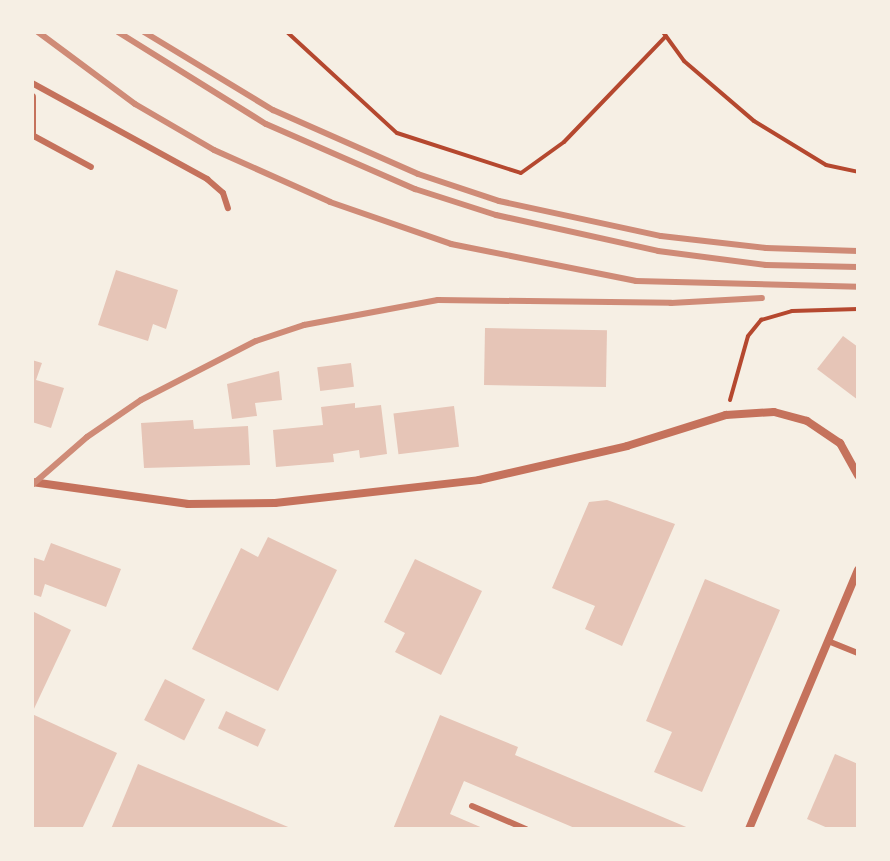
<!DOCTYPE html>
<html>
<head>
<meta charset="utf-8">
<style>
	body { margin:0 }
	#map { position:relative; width:890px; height:861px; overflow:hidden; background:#f6efe4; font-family:"DejaVu Sans",sans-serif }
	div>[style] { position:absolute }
	.building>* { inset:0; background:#e6c5b7; transform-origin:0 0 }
	.path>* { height:4px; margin:-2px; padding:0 2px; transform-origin:2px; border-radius:2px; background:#b5482f }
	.service>* { height:6px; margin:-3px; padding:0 3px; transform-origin:3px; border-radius:3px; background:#c5725c }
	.minor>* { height:8px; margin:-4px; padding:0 4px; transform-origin:4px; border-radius:4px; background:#c5725c }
	.rail>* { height:6px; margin:-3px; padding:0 3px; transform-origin:3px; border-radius:3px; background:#cf8b77 }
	span { translate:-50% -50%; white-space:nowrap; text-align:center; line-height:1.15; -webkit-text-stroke:6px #f6efe4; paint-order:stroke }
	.frame { position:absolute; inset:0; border:34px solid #f6efe4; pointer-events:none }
</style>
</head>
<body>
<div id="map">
	<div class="building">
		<div style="clip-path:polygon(116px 270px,178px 290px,166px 329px,153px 324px,148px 341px,98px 325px)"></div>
		<div style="left:485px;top:328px;width:122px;height:57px;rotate:1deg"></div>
		<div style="clip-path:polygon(843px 336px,858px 347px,858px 400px,817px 369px)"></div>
		<div style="clip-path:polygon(32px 360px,42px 363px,36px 380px,64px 388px,51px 428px,32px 422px)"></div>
		<div style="left:351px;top:363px;width:24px;height:34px;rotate:83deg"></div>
		<div style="clip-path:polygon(279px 371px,282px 400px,255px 403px,257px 416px,232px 419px,227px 384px)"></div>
		<div style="clip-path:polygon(355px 403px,355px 408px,381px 405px,387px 454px,360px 458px,359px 450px,333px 454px,334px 462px,276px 467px,273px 430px,323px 425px,321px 407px)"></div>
		<div style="left:454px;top:406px;width:41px;height:61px;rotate:83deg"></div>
		<div style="clip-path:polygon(193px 420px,194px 429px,248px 426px,250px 465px,144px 468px,141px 423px)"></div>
		<div style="clip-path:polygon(607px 500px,675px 524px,622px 646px,585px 629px,595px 606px,552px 588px,589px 502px)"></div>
		<div style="clip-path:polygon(268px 537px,337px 570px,278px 691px,192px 649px,241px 548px,258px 557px)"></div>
		<div style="clip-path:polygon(51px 543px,121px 569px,106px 607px,45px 584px,41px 597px,32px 594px,32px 557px,44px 561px)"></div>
		<div style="clip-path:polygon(415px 559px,482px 591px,441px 675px,395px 652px,405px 633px,384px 622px)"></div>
		<div style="clip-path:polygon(705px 579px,780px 610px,702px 792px,654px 772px,672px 732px,646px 721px)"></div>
		<div style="clip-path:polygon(32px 611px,71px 630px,32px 713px)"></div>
		<div style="left:165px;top:679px;width:45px;height:46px;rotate:27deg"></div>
		<div style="left:226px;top:711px;width:44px;height:19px;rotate:25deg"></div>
		<div style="clip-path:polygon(32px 714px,117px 753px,82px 829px,32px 829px)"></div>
		<div style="clip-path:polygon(440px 715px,518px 747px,515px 755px,691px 829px,577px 829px,464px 781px,450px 814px,485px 829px,393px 829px)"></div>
		<div style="clip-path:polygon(835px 754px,858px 764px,858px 829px,830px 829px,807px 819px)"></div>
		<div style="clip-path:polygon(138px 764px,293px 829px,111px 829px)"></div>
	</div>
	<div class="path">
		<div style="left:287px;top:32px;width:149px;rotate:42.6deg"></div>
		<div style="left:397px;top:133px;width:130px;rotate:17.9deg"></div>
		<div style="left:521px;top:173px;width:53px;rotate:-35.8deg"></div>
		<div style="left:564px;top:142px;width:147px;rotate:-46.1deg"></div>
		<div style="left:663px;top:32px;width:36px;rotate:54deg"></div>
		<div style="left:684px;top:61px;width:92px;rotate:40.6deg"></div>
		<div style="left:754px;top:121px;width:84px;rotate:31.4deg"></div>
		<div style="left:826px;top:165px;width:33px;rotate:12deg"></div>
		<div style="left:730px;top:400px;width:66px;rotate:-74.3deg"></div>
		<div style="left:748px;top:336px;width:21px;rotate:-51deg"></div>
		<div style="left:761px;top:320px;width:32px;rotate:-16deg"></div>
		<div style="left:792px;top:311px;width:66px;rotate:-1.7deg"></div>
	</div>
	<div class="service">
		<div style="left:32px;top:83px;width:200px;rotate:28.7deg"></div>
		<div style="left:207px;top:179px;width:21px;rotate:41deg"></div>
		<div style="left:223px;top:193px;width:16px;rotate:72deg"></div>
		<div style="left:32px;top:135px;width:67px;rotate:28.5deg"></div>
		<div style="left:828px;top:641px;width:32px;rotate:22deg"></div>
		<div style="left:472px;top:806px;width:59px;rotate:23.1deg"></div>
	</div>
	<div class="minor">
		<div style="left:32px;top:97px;width:39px;rotate:90deg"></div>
		<div style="left:32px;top:482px;width:158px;rotate:8deg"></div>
		<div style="left:188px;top:504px;width:87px;rotate:-0.7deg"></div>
		<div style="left:275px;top:503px;width:205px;rotate:-6.4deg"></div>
		<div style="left:479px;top:480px;width:152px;rotate:-12.9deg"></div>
		<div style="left:627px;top:446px;width:104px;rotate:-17.4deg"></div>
		<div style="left:726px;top:415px;width:48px;rotate:-3.6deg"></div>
		<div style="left:774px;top:412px;width:34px;rotate:15deg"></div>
		<div style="left:807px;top:421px;width:40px;rotate:34deg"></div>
		<div style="left:840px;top:443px;width:37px;rotate:61deg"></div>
		<div style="left:749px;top:829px;width:281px;rotate:-67.2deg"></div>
	</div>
	<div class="rail">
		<div style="left:38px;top:32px;width:121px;rotate:36.6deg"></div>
		<div style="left:135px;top:104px;width:91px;rotate:30.2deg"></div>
		<div style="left:214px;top:150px;width:127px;rotate:24.1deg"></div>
		<div style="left:330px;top:202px;width:128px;rotate:19.1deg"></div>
		<div style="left:451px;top:244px;width:189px;rotate:11.3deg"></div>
		<div style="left:636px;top:281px;width:222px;rotate:1.5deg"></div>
		<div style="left:118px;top:32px;width:174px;rotate:31.9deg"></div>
		<div style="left:266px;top:124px;width:163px;rotate:23.6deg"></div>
		<div style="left:415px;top:189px;width:85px;rotate:17.8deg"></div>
		<div style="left:496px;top:215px;width:166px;rotate:12.5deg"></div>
		<div style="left:658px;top:251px;width:109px;rotate:7.4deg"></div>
		<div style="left:766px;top:265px;width:92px;rotate:1.2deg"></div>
		<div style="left:144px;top:32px;width:151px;rotate:31.2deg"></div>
		<div style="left:273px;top:110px;width:158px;rotate:23.8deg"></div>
		<div style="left:418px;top:174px;width:85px;rotate:18.4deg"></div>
		<div style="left:499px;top:201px;width:166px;rotate:12.2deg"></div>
		<div style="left:661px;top:236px;width:106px;rotate:6.5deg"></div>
		<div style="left:766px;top:248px;width:92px;rotate:1.9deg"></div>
		<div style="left:32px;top:485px;width:73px;rotate:-41.1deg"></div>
		<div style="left:87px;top:437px;width:65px;rotate:-34.4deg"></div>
		<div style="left:141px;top:400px;width:129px;rotate:-27.2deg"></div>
		<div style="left:256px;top:341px;width:51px;rotate:-18.4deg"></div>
		<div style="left:304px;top:325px;width:136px;rotate:-10.6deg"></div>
		<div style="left:438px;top:300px;width:233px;rotate:0.7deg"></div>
		<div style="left:671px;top:303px;width:91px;rotate:-3.1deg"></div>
	</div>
	<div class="frame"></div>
</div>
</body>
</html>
